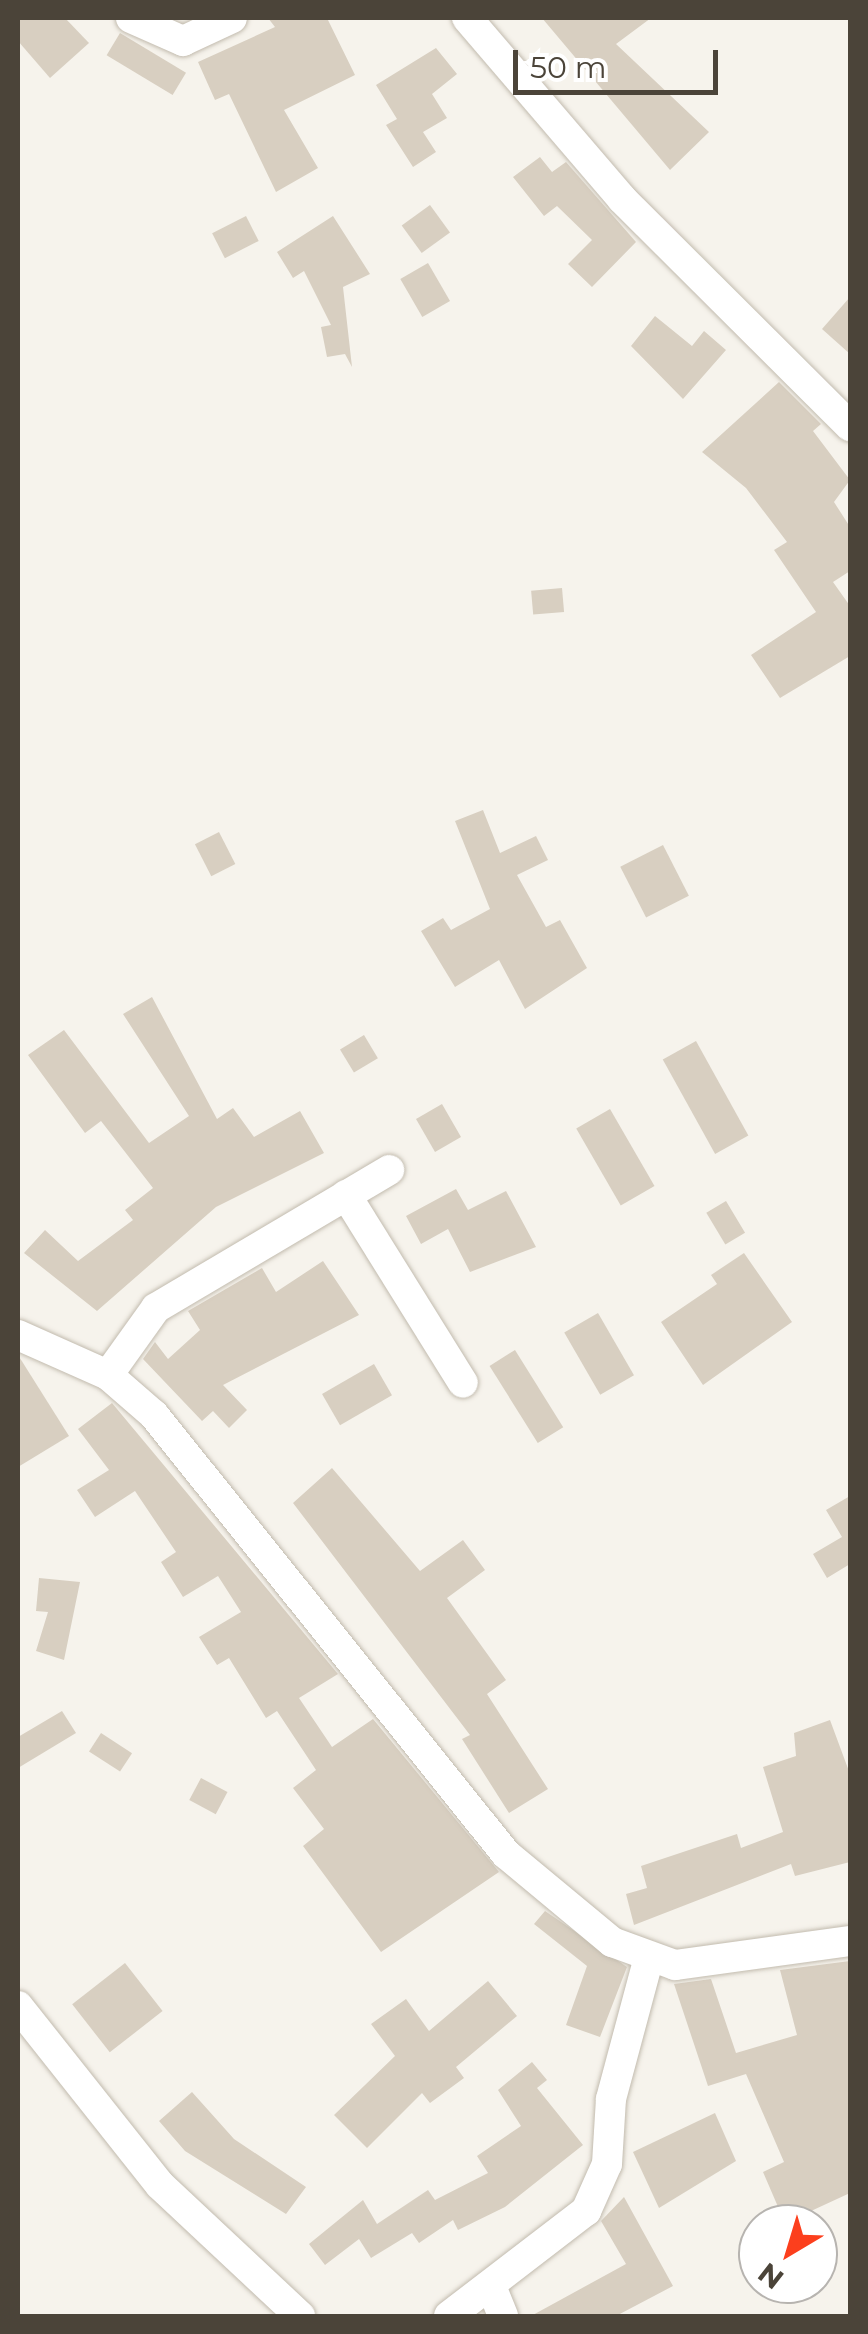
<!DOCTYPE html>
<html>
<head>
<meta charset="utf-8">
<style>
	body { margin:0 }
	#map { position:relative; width:868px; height:2334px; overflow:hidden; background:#f6f3ec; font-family:Montserrat,sans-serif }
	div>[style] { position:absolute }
	.building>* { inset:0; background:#d8cfc1; transform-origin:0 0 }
	.roads { filter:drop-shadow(0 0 2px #c2bbae) drop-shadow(0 0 2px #c2bbae) }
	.minor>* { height:30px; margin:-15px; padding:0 15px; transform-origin:15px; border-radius:15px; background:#fff }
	span { translate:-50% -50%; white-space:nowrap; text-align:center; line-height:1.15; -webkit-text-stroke:8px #fff; paint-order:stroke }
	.frame { position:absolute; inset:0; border:20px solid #4b4439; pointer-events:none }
	.north { position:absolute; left:738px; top:2204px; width:100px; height:100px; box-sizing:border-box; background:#fff; border:2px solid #b7b4b0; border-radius:50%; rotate:218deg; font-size:28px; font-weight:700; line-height:40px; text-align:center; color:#4b4439 }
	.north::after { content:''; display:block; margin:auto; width:35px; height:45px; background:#fc3f1d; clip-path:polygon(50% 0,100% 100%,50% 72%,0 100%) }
	.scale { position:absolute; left:513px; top:50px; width:205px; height:45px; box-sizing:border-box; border:5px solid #4b4439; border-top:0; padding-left:12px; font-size:30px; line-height:35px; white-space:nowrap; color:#4b4439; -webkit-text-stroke:8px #fff; paint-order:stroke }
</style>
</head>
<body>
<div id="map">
	<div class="building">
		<div style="clip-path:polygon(18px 18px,65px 18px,89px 43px,50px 78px,18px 41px)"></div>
		<div style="clip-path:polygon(268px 18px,327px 18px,355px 75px,284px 110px,318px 168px,276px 192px,229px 94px,215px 100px,198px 62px,275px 27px)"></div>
		<div style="clip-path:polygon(542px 18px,651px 18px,616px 44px,709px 132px,670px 170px)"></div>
		<div style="left:120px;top:33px;width:77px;height:26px;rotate:31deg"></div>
		<div style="clip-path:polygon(436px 48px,457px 74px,432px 94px,447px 118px,423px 132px,436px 152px,413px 167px,386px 125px,397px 119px,376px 85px)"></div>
		<div style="clip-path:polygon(540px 157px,552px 172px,566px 162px,636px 242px,592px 287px,568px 264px,592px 240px,557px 206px,544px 216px,513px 177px)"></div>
		<div style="left:430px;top:205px;width:34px;height:35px;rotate:54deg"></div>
		<div style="left:246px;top:216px;width:28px;height:38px;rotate:63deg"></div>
		<div style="clip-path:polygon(333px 216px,370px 274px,343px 287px,352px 367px,345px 354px,327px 357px,321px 327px,331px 325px,304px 271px,293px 278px,277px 252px)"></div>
		<div style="left:428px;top:263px;width:44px;height:32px;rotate:60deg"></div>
		<div style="clip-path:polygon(850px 297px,850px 354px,822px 329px)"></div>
		<div style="clip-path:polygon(655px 316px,692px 346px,704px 331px,726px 350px,683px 399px,631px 346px)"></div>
		<div style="clip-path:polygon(779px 382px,821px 424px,813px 431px,850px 480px,834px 502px,850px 527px,850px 571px,833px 582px,850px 606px,850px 656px,780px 698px,751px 655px,816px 612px,774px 550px,787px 542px,746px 488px,702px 452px)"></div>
		<div style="left:562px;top:588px;width:24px;height:31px;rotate:85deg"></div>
		<div style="clip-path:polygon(483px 810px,500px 853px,536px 836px,548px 860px,517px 875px,546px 927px,560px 920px,587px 968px,525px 1009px,499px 960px,455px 987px,421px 931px,443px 918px,451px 930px,490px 909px,455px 821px)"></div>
		<div style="left:219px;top:832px;width:36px;height:27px;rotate:63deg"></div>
		<div style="left:663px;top:845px;width:57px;height:48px;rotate:63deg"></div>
		<div style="clip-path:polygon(152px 997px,217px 1119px,233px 1108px,254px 1137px,300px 1111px,324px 1153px,216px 1207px,97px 1311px,24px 1253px,45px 1230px,78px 1261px,133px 1220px,125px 1210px,153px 1188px,101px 1121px,85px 1133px,28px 1055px,64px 1030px,149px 1143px,189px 1116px,123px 1014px)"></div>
		<div style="left:364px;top:1035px;width:27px;height:28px;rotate:59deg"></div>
		<div style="left:696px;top:1041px;width:108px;height:38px;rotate:61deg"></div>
		<div style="left:442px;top:1104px;width:38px;height:30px;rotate:60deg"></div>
		<div style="left:610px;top:1109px;width:89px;height:39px;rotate:60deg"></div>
		<div style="clip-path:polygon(456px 1189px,468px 1210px,506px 1191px,536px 1247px,470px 1272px,448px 1229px,421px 1244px,406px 1216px)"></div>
		<div style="left:726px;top:1201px;width:37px;height:23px;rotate:59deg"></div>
		<div style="clip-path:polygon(744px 1253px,792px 1322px,703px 1385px,661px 1322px,717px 1284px,711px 1275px)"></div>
		<div style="clip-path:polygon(323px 1261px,359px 1315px,223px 1385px,247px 1410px,229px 1428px,213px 1411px,202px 1421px,143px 1359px,155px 1342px,168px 1359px,200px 1330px,188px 1311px,262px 1268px,276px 1292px)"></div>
		<div style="left:598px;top:1313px;width:72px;height:39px;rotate:60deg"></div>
		<div style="left:515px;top:1350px;width:91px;height:30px;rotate:58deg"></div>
		<div style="clip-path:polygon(18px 1355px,69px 1436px,18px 1467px)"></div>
		<div style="left:374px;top:1364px;width:36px;height:60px;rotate:60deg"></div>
		<div style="clip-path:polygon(112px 1403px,338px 1674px,299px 1698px,332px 1747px,373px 1719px,499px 1872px,381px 1952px,303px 1846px,324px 1829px,293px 1788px,316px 1770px,277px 1711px,266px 1718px,229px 1658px,217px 1665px,199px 1637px,241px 1612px,218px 1576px,183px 1597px,161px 1562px,176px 1552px,135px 1491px,95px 1517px,77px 1490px,109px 1470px,78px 1429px)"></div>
		<div style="clip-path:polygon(332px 1468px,420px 1571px,463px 1540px,485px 1570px,447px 1598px,506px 1680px,487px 1694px,548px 1789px,509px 1813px,462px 1739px,470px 1735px,293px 1503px)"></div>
		<div style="clip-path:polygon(850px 1496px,850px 1564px,827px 1578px,813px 1554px,842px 1537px,826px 1510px)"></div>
		<div style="clip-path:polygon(39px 1578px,80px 1582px,64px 1660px,36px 1651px,48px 1612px,36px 1611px)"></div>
		<div style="clip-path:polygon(62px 1711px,76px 1733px,18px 1768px,18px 1737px)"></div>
		<div style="clip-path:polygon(830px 1720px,850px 1774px,850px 1862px,795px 1876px,791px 1864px,634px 1925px,626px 1894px,647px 1888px,641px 1866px,737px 1834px,741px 1848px,783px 1832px,763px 1767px,796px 1756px,794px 1733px)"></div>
		<div style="left:101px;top:1733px;width:37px;height:22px;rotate:33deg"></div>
		<div style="left:201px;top:1778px;width:30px;height:25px;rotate:28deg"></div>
		<div style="clip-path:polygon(545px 1911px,627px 1967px,600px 2037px,566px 2025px,587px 1966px,534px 1924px)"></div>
		<div style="clip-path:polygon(850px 1961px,850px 2193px,785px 2223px,763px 2172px,784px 2162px,746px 2074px,708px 2086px,674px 1984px,711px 1979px,736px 2053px,797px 2035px,780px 1970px)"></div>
		<div style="left:125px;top:1963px;width:61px;height:67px;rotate:52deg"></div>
		<div style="clip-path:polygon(488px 1981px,517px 2016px,456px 2067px,464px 2078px,430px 2103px,422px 2093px,367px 2148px,334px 2115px,395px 2056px,371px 2024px,406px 1999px,429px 2031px)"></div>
		<div style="clip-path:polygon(532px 2062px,547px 2080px,537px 2088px,583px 2145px,505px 2207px,458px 2230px,453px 2220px,419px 2243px,412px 2233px,371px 2258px,359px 2239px,325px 2265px,309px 2244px,363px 2200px,377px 2224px,428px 2190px,435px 2200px,488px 2173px,477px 2156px,521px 2126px,498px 2090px)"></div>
		<div style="clip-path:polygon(192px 2092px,234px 2139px,306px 2187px,286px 2214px,185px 2151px,159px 2121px)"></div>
		<div style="clip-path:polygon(715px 2113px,736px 2161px,659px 2208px,633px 2152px)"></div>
		<div style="clip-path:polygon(624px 2197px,673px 2286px,616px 2316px,531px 2316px,626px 2264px,601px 2221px)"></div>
	</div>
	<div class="roads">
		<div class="minor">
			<div style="left:131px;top:18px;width:57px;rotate:23.9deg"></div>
			<div style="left:183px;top:41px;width:54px;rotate:-25.1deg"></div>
			<div style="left:467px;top:18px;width:238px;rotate:49.4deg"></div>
			<div style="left:622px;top:199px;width:322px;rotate:44.9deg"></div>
			<div style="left:346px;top:1195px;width:221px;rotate:58.1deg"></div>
			<div style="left:18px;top:1335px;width:98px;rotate:24deg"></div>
			<div style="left:108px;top:1375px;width:61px;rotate:41deg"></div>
			<div style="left:154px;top:1415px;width:563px;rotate:51.28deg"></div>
			<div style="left:506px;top:1854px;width:138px;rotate:39.7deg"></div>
			<div style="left:612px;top:1942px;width:67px;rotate:20.1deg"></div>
			<div style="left:675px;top:1965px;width:177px;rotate:-7.8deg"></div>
			<div style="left:108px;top:1375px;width:82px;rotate:-54.4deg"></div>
			<div style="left:156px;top:1308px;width:271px;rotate:-30.6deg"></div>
			<div style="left:18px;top:2006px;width:228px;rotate:51.6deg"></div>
			<div style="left:160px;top:2185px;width:192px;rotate:43.1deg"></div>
			<div style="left:491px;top:2286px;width:32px;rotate:68deg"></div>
			<div style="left:449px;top:2316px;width:173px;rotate:-37.5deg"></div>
			<div style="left:586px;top:2211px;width:51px;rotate:-65.9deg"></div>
			<div style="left:607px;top:2164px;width:65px;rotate:-86.5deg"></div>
			<div style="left:611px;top:2099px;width:143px;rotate:-75deg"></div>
		</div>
	</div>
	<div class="frame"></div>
	<div class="north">N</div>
	<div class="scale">50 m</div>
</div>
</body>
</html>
